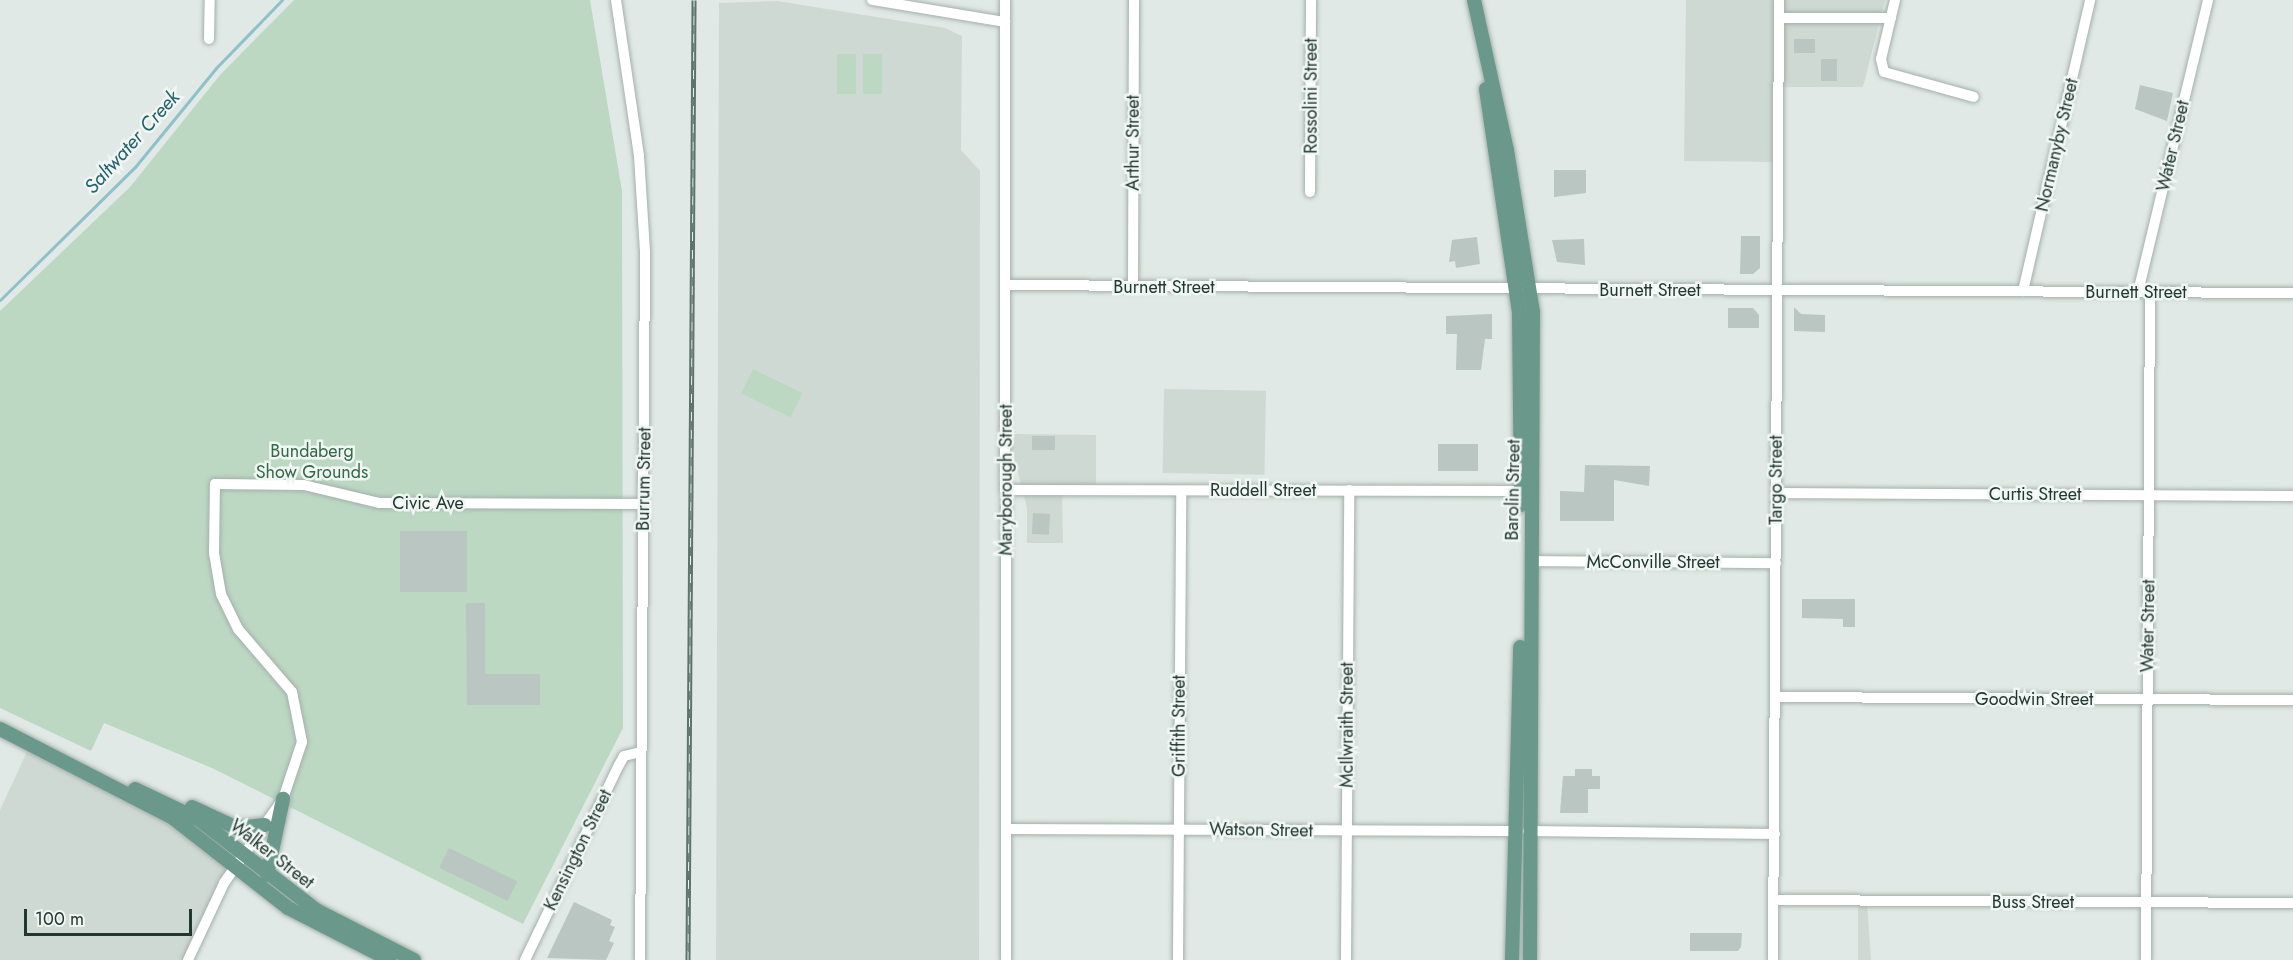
<!DOCTYPE html>
<html>
<head>
<meta charset="utf-8">
<style>
	body { margin:0 }
	#map { position:relative; width:2293px; height:960px; overflow:hidden; background:#e0e9e5; font-family:Jost,sans-serif }
	div>[style] { position:absolute }
	.built>* { inset:0; background:#cfd9d4; transform-origin:0 0 }
	.green>* { inset:0; background:#bcd8c3; transform-origin:0 0 }
	.stream>* { height:3px; margin:-1.5px; padding:0 1.5px; transform-origin:1.5px; border-radius:1.5px; background:#8fc1c8 }
	.building>* { inset:0; background:#b9c6c1; transform-origin:0 0 }
	.roads { filter:drop-shadow(0 0 2px #a4b0ab) drop-shadow(0 0 2px #a4b0ab) }
	.minor>* { height:10px; margin:-5px; padding:0 5px; transform-origin:5px; border-radius:5px; background:#fff }
	.major>* { height:14px; margin:-7px; padding:0 7px; transform-origin:7px; border-radius:7px; background:#6a998c }
	.rail>* { height:5px; margin-top:-2.5px; transform-origin:0; background:repeating-linear-gradient(90deg,#f0f6f3 0 9px,#5e736d 0 18px); box-sizing:border-box; border-block:2px solid #5e736d }
	span { translate:-50% -50%; white-space:nowrap; text-align:center; line-height:1.15; -webkit-text-stroke:5px #f0f6f3; paint-order:stroke }
	.street-label { font-size:18px; color:#233731 }
	.park-label { font-size:18px; color:#336946 }
	.water-label { font-size:20px; color:#25626c; font-style:italic }
	.scale { position:absolute; left:24px; top:909px; width:168px; height:27px; box-sizing:border-box; border:3px solid #233731; border-top:0; padding-left:8px; font-size:18px; line-height:21px; white-space:nowrap; color:#233731; -webkit-text-stroke:4px #f0f6f3; paint-order:stroke }
</style>
</head>
<body>
<div id="map">
	<div class="built">
		<div style="clip-path:polygon(1686px 0,1885px 0,1863px 87px,1779px 87px,1779px 162px,1684px 161px)"></div>
		<div style="clip-path:polygon(777px 1px,945px 28px,962px 36px,961px 150px,980px 171px,979px 960px,716px 960px,719px 3px)"></div>
		<div style="left:1164px;top:389px;width:102px;height:84px;rotate:1deg"></div>
		<div style="clip-path:polygon(1008px 434px,1096px 435px,1096px 490px,1062px 490px,1063px 543px,1027px 543px,1027px 508px)"></div>
		<div style="clip-path:polygon(30px 745px,172px 819px,232px 868px,186px 960px,0 960px,0 810px)"></div>
		<div style="clip-path:polygon(1858px 902px,1867px 902px,1871px 960px,1858px 960px)"></div>
	</div>
	<div class="green">
		<div style="clip-path:polygon(294px 0,590px 0,622px 191px,623px 728px,523px 924px,212px 768px,104px 723px,91px 751px,0 708px,0 311px,130px 187px,220px 75px)"></div>
		<div style="left:837px;top:54px;width:19px;height:40px"></div>
		<div style="left:863px;top:54px;width:19px;height:40px"></div>
		<div style="left:753px;top:369px;width:55px;height:27px;rotate:26deg"></div>
	</div>
	<div class="stream">
		<div style="left:0;top:300px;width:190px;rotate:-44.6deg"></div>
		<div style="left:135px;top:167px;width:128px;rotate:-50.7deg"></div>
		<div style="left:216px;top:68px;width:95px;rotate:-45.9deg"></div>
	</div>
	<div class="building">
		<div style="left:1794px;top:39px;width:21px;height:14px"></div>
		<div style="left:1821px;top:59px;width:16px;height:22px"></div>
		<div style="clip-path:polygon(2140px 85px,2173px 93px,2167px 121px,2135px 109px)"></div>
		<div style="clip-path:polygon(1554px 170px,1586px 170px,1586px 193px,1554px 197px)"></div>
		<div style="clip-path:polygon(1741px 236px,1760px 236px,1760px 268px,1753px 274px,1740px 274px)"></div>
		<div style="clip-path:polygon(1477px 237px,1480px 264px,1456px 268px,1455px 261px,1449px 262px,1452px 240px)"></div>
		<div style="clip-path:polygon(1584px 239px,1585px 265px,1557px 262px,1552px 240px)"></div>
		<div style="clip-path:polygon(1794px 307px,1801px 314px,1825px 315px,1825px 332px,1794px 331px)"></div>
		<div style="clip-path:polygon(1728px 308px,1753px 308px,1759px 315px,1759px 328px,1728px 328px)"></div>
		<div style="clip-path:polygon(1492px 314px,1492px 339px,1485px 339px,1481px 370px,1456px 370px,1457px 334px,1446px 334px,1446px 316px)"></div>
		<div style="left:1032px;top:436px;width:23px;height:14px"></div>
		<div style="left:1438px;top:444px;width:40px;height:27px"></div>
		<div style="clip-path:polygon(1585px 465px,1650px 466px,1649px 486px,1614px 480px,1614px 521px,1560px 521px,1560px 491px,1584px 492px)"></div>
		<div style="left:1033px;top:513px;width:17px;height:21px;rotate:3deg"></div>
		<div style="left:400px;top:531px;width:67px;height:61px"></div>
		<div style="clip-path:polygon(1802px 599px,1855px 599px,1855px 627px,1843px 627px,1843px 619px,1802px 618px)"></div>
		<div style="clip-path:polygon(466px 603px,485px 603px,485px 674px,540px 674px,540px 705px,467px 705px)"></div>
		<div style="clip-path:polygon(1575px 769px,1592px 769px,1592px 776px,1600px 776px,1600px 789px,1588px 789px,1588px 813px,1560px 813px,1563px 776px,1575px 776px)"></div>
		<div style="left:449px;top:848px;width:76px;height:22px;rotate:26deg"></div>
		<div style="clip-path:polygon(574px 902px,612px 920px,610px 925px,615px 927px,609px 941px,614px 943px,606px 960px,547px 958px)"></div>
		<div style="clip-path:polygon(1690px 933px,1742px 933px,1741px 947px,1738px 951px,1690px 951px)"></div>
	</div>
	<div class="roads">
		<div class="minor">
			<div style="left:616px;top:0;width:158px;rotate:81.6deg"></div>
			<div style="left:639px;top:156px;width:96px;rotate:86.4deg"></div>
			<div style="left:645px;top:252px;width:708px;rotate:90.4deg"></div>
			<div style="left:872px;top:0;width:135px;rotate:9.4deg"></div>
			<div style="left:1005px;top:0;width:960px;rotate:89.94deg"></div>
			<div style="left:1895px;top:0;width:61px;rotate:103.3deg"></div>
			<div style="left:1881px;top:59px;width:13px;rotate:77deg"></div>
			<div style="left:1884px;top:72px;width:93px;rotate:15.5deg"></div>
			<div style="left:1779px;top:18px;width:112px"></div>
			<div style="left:209px;top:39px;width:39px;rotate:-89deg"></div>
			<div style="left:1310px;top:192px;width:192px;rotate:-89.7deg"></div>
			<div style="left:1007px;top:285px;width:1286px;rotate:0.36deg"></div>
			<div style="left:1133px;top:287px;width:287px;rotate:-89.8deg"></div>
			<div style="left:2023px;top:291px;width:299px;rotate:-77deg"></div>
			<div style="left:2138px;top:292px;width:300px;rotate:-76.5deg"></div>
			<div style="left:1006px;top:490px;width:515px;rotate:0.11deg"></div>
			<div style="left:1776px;top:493px;width:517px;rotate:0.33deg"></div>
			<div style="left:1530px;top:561px;width:246px;rotate:0.5deg"></div>
			<div style="left:1775px;top:697px;width:518px;rotate:0.33deg"></div>
			<div style="left:1006px;top:829px;width:510px;rotate:0.22deg"></div>
			<div style="left:1528px;top:831px;width:247px;rotate:0.7deg"></div>
			<div style="left:1773px;top:900px;width:520px;rotate:0.33deg"></div>
			<div style="left:188px;top:960px;width:85px;rotate:-64.9deg"></div>
			<div style="left:224px;top:883px;width:103px;rotate:-54.9deg"></div>
			<div style="left:283px;top:799px;width:60px;rotate:-71.6deg"></div>
			<div style="left:302px;top:742px;width:51px;rotate:-101.3deg"></div>
			<div style="left:292px;top:692px;width:83px;rotate:-130.6deg"></div>
			<div style="left:238px;top:629px;width:39px;rotate:-116deg"></div>
			<div style="left:221px;top:594px;width:42px;rotate:-99.7deg"></div>
			<div style="left:214px;top:553px;width:69px;rotate:-89.2deg"></div>
			<div style="left:215px;top:484px;width:89px;rotate:0.6deg"></div>
			<div style="left:304px;top:485px;width:77px;rotate:13.5deg"></div>
			<div style="left:379px;top:503px;width:264px;rotate:0.2deg"></div>
			<div style="left:525px;top:960px;width:216px;rotate:-64.3deg"></div>
			<div style="left:619px;top:765px;width:10px;rotate:-61deg"></div>
			<div style="left:624px;top:756px;width:17px;rotate:-13deg"></div>
			<div style="left:1178px;top:960px;width:468px;rotate:-89.6deg"></div>
			<div style="left:1346px;top:960px;width:470px;rotate:-89.6deg"></div>
			<div style="left:1773px;top:960px;width:960px;rotate:-89.64deg"></div>
			<div style="left:2146px;top:960px;width:668px;rotate:-89.66deg"></div>
		</div>
		<div class="major">
			<div style="left:1474px;top:0;width:154px;rotate:77.6deg"></div>
			<div style="left:1507px;top:150px;width:164px;rotate:80.9deg"></div>
			<div style="left:1533px;top:312px;width:648px;rotate:90.27deg"></div>
			<div style="left:1486px;top:89px;width:225px;rotate:81.6deg"></div>
			<div style="left:1519px;top:312px;width:193px;rotate:89.4deg"></div>
			<div style="left:0;top:729px;width:195px;rotate:27.2deg"></div>
			<div style="left:173px;top:818px;width:146px;rotate:38deg"></div>
			<div style="left:288px;top:908px;width:114px;rotate:27deg"></div>
			<div style="left:135px;top:789px;width:70px;rotate:25.5deg"></div>
			<div style="left:198px;top:819px;width:149px;rotate:37.6deg"></div>
			<div style="left:316px;top:910px;width:110px;rotate:27deg"></div>
			<div style="left:192px;top:807px;width:50px;rotate:25deg"></div>
			<div style="left:237px;top:828px;width:28px;rotate:-6deg"></div>
			<div style="left:267px;top:875px;width:78px;rotate:-78.1deg"></div>
			<div style="left:1512px;top:960px;width:313px;rotate:-88.5deg"></div>
		</div>
	</div>
	<div class="rail">
		<div style="left:688px;top:960px;width:960px;rotate:-89.64deg"></div>
	</div>
	<div class="street-label">
		<span style="left:1311px;top:96px;rotate:-90deg">Rossolini Street</span>
		<span style="left:1133px;top:143px;rotate:-90deg">Arthur Street</span>
		<span style="left:2057px;top:145px;rotate:-77deg">Normanyby Street</span>
		<span style="left:2173px;top:146px;rotate:-77deg">Water Street</span>
		<span style="left:1164px;top:287px">Burnett Street</span>
		<span style="left:1650px;top:290px">Burnett Street</span>
		<span style="left:2136px;top:292px">Burnett Street</span>
		<span style="left:644px;top:479px;rotate:-89deg">Burrum Street</span>
		<span style="left:1006px;top:480px;rotate:-90deg">Maryborough Street</span>
		<span style="left:1776px;top:480px;rotate:-90deg">Targo Street</span>
		<span style="left:1263px;top:490px">Ruddell Street</span>
		<span style="left:1513px;top:490px;rotate:-89deg">Barolin Street</span>
		<span style="left:2035px;top:494px">Curtis Street</span>
		<span style="left:428px;top:503px">Civic Ave</span>
		<span style="left:1653px;top:562px">McConville Street</span>
		<span style="left:2148px;top:626px;rotate:-89deg">Water Street</span>
		<span style="left:2034px;top:699px">Goodwin Street</span>
		<span style="left:1347px;top:725px;rotate:-90deg">McIlwraith Street</span>
		<span style="left:1179px;top:726px;rotate:-90deg">Griffith Street</span>
		<span style="left:1261px;top:830px;rotate:1deg">Watson Street</span>
		<span style="left:578px;top:850px;rotate:-64deg">Kensington Street</span>
		<span style="left:272px;top:854px;rotate:38deg">Walker Street</span>
		<span style="left:2033px;top:902px">Buss Street</span>
	</div>
	<div class="park-label">
		<span style="left:312px;top:462px">Bundaberg<br>Show Grounds</span>
	</div>
	<div class="water-label">
		<span style="left:132px;top:142px;rotate:-48deg">Saltwater Creek</span>
	</div>
	<div class="scale">100 m</div>
</div>
</body>
</html>
